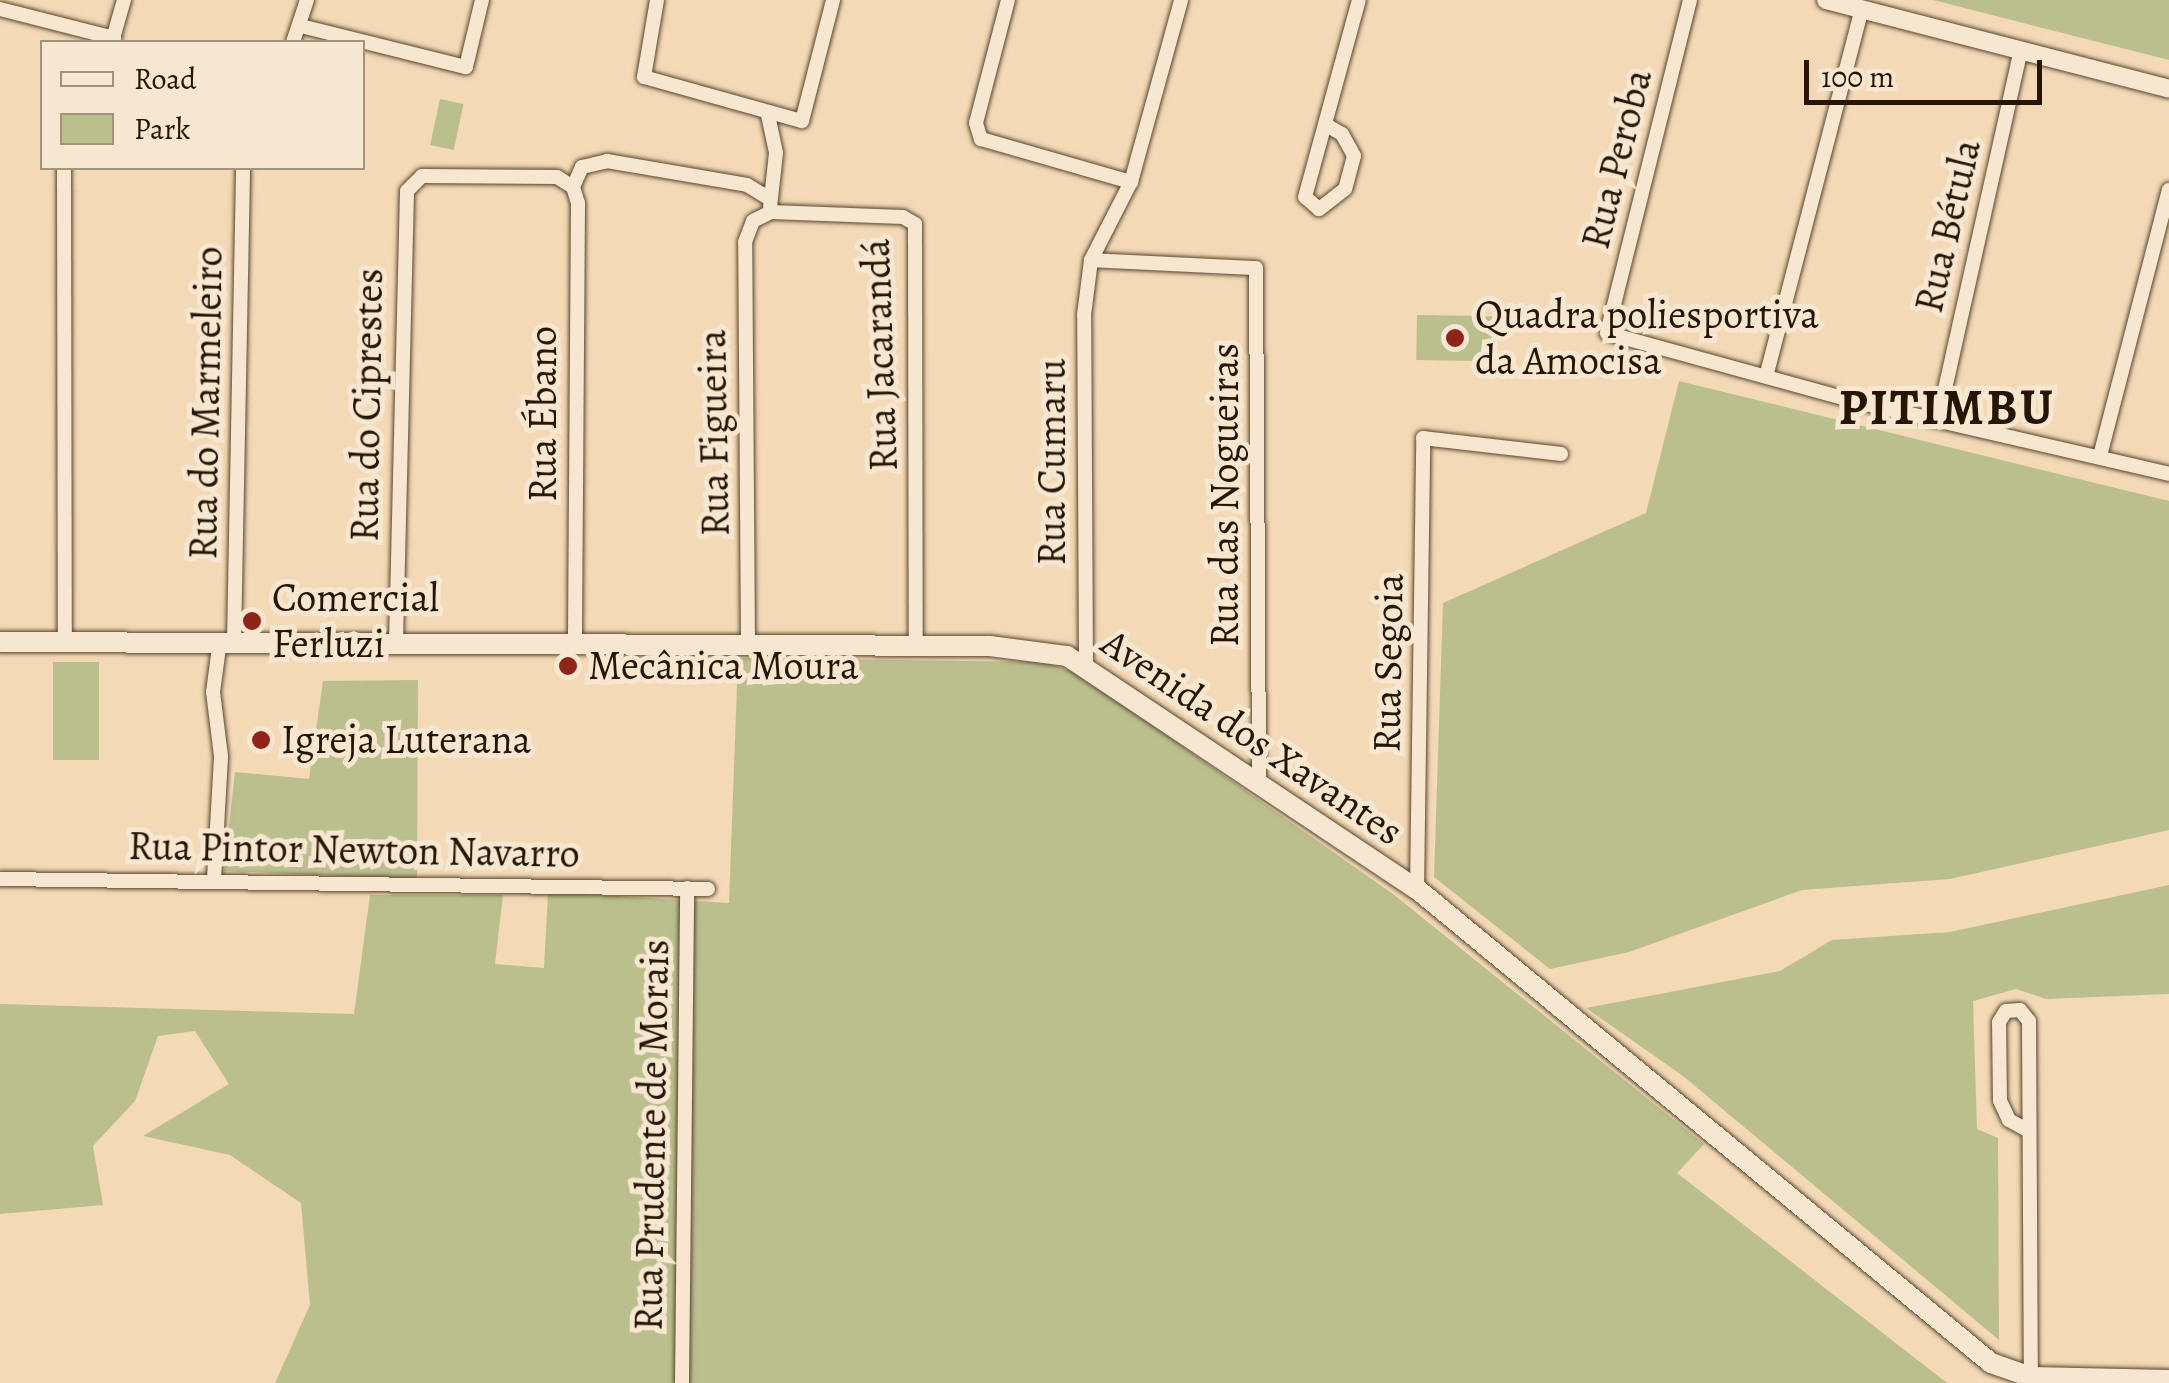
<!DOCTYPE html>
<html>
<head>
<meta charset="utf-8">
<style>
	body { margin:0 }
	#map { position:relative; width:2169px; height:1383px; overflow:hidden; background:#f3d9b6; font-family:Alegreya,serif }
	div>[style] { position:absolute }
	.green>* { inset:0; background:#bbbf8e; transform-origin:0 0 }
	.roads { filter:drop-shadow(0 0 2px #59462e) drop-shadow(0 0 2px #59462e) }
	.minor>* { height:14px; margin:-7px; padding:0 7px; transform-origin:7px; border-radius:7px; background:#f7e6d0 }
	.tertiary>* { height:18px; margin:-9px; padding:0 9px; transform-origin:9px; border-radius:9px; background:#f7e6d0 }
	.secondary>* { height:20px; margin:-10px; padding:0 10px; transform-origin:10px; border-radius:10px; background:#f7e6d0 }
	.dots>* { width:28px; height:28px; translate:-50% -50%; box-sizing:border-box; border:5px solid #f7e6d0; border-radius:50% }
	span { translate:-50% -50%; white-space:nowrap; text-align:center; line-height:1.15; -webkit-text-stroke:10px #f7e6d0; paint-order:stroke }
	.street-label { font-size:40px; color:#261501 }
	.poi-label { font-size:40px; color:#261501 }
	.left { translate:0 -50%; text-align:left }
	.district-label { font-size:50px; color:#261501; font-weight:700; letter-spacing:2.5px }
	.legend { position:absolute; left:40px; top:40px; width:325px; height:130px; box-sizing:border-box; background:#f7e6d0; border:2px solid #a3927d; margin:0; padding:12px 18px; list-style:none; font-size:30px; color:#261501 }
	.legend li { display:flex; align-items:center; gap:20px; height:50px }
	.legend b { width:50px; border:2px solid #a3927d }
	.scale { position:absolute; left:1804px; top:60px; width:238px; height:45px; box-sizing:border-box; border:5px solid #261501; border-top:0; padding-left:12px; font-size:30px; line-height:35px; white-space:nowrap; color:#261501; -webkit-text-stroke:8px #f7e6d0; paint-order:stroke }
</style>
</head>
<body>
<div id="map">
	<div class="green">
		<div style="clip-path:polygon(1933px 0,2169px 0,2169px 60px)"></div>
		<div style="left:440px;top:99px;width:24px;height:47px;rotate:12deg"></div>
		<div style="left:1417px;top:315px;width:76px;height:45px;rotate:1deg"></div>
		<div style="clip-path:polygon(1679px 381px,2169px 501px,2169px 830px,1950px 879px,1802px 890px,1629px 952px,1550px 969px,1434px 877px,1443px 603px,1646px 513px)"></div>
		<div style="clip-path:polygon(738px 658px,1043px 662px,1079px 674px,1393px 894px,1704px 1144px,1677px 1173px,1947px 1383px,275px 1383px,310px 1305px,301px 1203px,230px 1155px,143px 1136px,229px 1084px,195px 1031px,158px 1036px,135px 1101px,93px 1146px,103px 1205px,0 1214px,0 1004px,354px 1014px,370px 895px,503px 895px,495px 964px,544px 968px,548px 892px,729px 903px)"></div>
		<div style="left:53px;top:662px;width:46px;height:98px"></div>
		<div style="clip-path:polygon(418px 680px,417px 879px,224px 871px,235px 772px,309px 779px,323px 681px)"></div>
		<div style="clip-path:polygon(2169px 885px,2169px 994px,2046px 999px,2016px 989px,1973px 1001px,1977px 1129px,1998px 1138px,1999px 1340px,1683px 1076px,1586px 1008px,1780px 971px,1832px 940px,1950px 932px)"></div>
	</div>
	<div class="roads">
		<div class="minor">
			<div style="left:657px;top:0;width:78px;rotate:99.6deg"></div>
			<div style="left:644px;top:77px;width:164px;rotate:15.6deg"></div>
			<div style="left:802px;top:121px;width:125px;rotate:-75.6deg"></div>
			<div style="left:1008px;top:0;width:127px;rotate:104.6deg"></div>
			<div style="left:976px;top:123px;width:17px;rotate:73deg"></div>
			<div style="left:981px;top:139px;width:156px;rotate:16deg"></div>
			<div style="left:1690px;top:0;width:343px;rotate:104deg"></div>
			<div style="left:1607px;top:333px;width:264px;rotate:15.4deg"></div>
			<div style="left:1862px;top:403px;width:315px;rotate:13deg"></div>
			<div style="left:0;top:9px;width:118px;rotate:14.3deg"></div>
			<div style="left:301px;top:26px;width:170px;rotate:14deg"></div>
			<div style="left:466px;top:67px;width:69px;rotate:-76.6deg"></div>
			<div style="left:112px;top:42px;width:44px;rotate:-74.1deg"></div>
			<div style="left:293px;top:42px;width:44px;rotate:-71.6deg"></div>
			<div style="left:768px;top:115px;width:39px;rotate:78deg"></div>
			<div style="left:776px;top:153px;width:54px;rotate:96.3deg"></div>
			<div style="left:1328px;top:126px;width:16px;rotate:30deg"></div>
			<div style="left:1342px;top:134px;width:25px;rotate:61deg"></div>
			<div style="left:1354px;top:156px;width:34px;rotate:105deg"></div>
			<div style="left:1345px;top:189px;width:33px;rotate:142deg"></div>
			<div style="left:1319px;top:209px;width:18px;rotate:-139deg"></div>
			<div style="left:1305px;top:197px;width:204px;rotate:-74.7deg"></div>
			<div style="left:64px;top:168px;width:473px;rotate:89.9deg"></div>
			<div style="left:573px;top:187px;width:22px;rotate:-66deg"></div>
			<div style="left:582px;top:167px;width:26px;rotate:-13deg"></div>
			<div style="left:607px;top:161px;width:142px;rotate:9.7deg"></div>
			<div style="left:747px;top:185px;width:27px;rotate:31deg"></div>
			<div style="left:1091px;top:260px;width:165px;rotate:2.8deg"></div>
			<div style="left:1256px;top:268px;width:513px;rotate:89.66deg"></div>
			<div style="left:1767px;top:373px;width:376px;rotate:-75.4deg"></div>
			<div style="left:1939px;top:416px;width:375px;rotate:-77.4deg"></div>
			<div style="left:2100px;top:456px;width:275px;rotate:-75.5deg"></div>
			<div style="left:234px;top:641px;width:473px;rotate:-88.9deg"></div>
			<div style="left:396px;top:642px;width:451px;rotate:-88.6deg"></div>
			<div style="left:407px;top:191px;width:21px;rotate:-45deg"></div>
			<div style="left:422px;top:176px;width:135px;rotate:0.4deg"></div>
			<div style="left:557px;top:177px;width:19px;rotate:32deg"></div>
			<div style="left:573px;top:187px;width:17px;rotate:73deg"></div>
			<div style="left:578px;top:203px;width:440px;rotate:90.4deg"></div>
			<div style="left:748px;top:645px;width:403px;rotate:-90.4deg"></div>
			<div style="left:745px;top:242px;width:22px;rotate:-69deg"></div>
			<div style="left:753px;top:221px;width:20px;rotate:-27deg"></div>
			<div style="left:771px;top:212px;width:132px;rotate:2.2deg"></div>
			<div style="left:903px;top:217px;width:14px;rotate:30deg"></div>
			<div style="left:915px;top:224px;width:423px;rotate:89.9deg"></div>
			<div style="left:1086px;top:664px;width:349px;rotate:-90.3deg"></div>
			<div style="left:1084px;top:315px;width:55px;rotate:-82.7deg"></div>
			<div style="left:1091px;top:260px;width:88px;rotate:-62.9deg"></div>
			<div style="left:1131px;top:182px;width:189px;rotate:-74.6deg"></div>
			<div style="left:0;top:879px;width:708px;rotate:0.81deg"></div>
			<div style="left:214px;top:879px;width:123px;rotate:-86.7deg"></div>
			<div style="left:221px;top:756px;width:64px;rotate:-97.1deg"></div>
			<div style="left:213px;top:692px;width:52px;rotate:-82.3deg"></div>
			<div style="left:1417px;top:889px;width:451px;rotate:-89.2deg"></div>
			<div style="left:1423px;top:438px;width:139px;rotate:6.6deg"></div>
			<div style="left:2027px;top:1130px;width:21px;rotate:-151deg"></div>
			<div style="left:2009px;top:1120px;width:21px;rotate:-115deg"></div>
			<div style="left:2000px;top:1101px;width:79px;rotate:-90.7deg"></div>
			<div style="left:1999px;top:1022px;width:13px;rotate:-58deg"></div>
			<div style="left:2006px;top:1011px;width:14px;rotate:-4deg"></div>
			<div style="left:2020px;top:1010px;width:14px;rotate:51deg"></div>
			<div style="left:2029px;top:1021px;width:356px;rotate:89.7deg"></div>
			<div style="left:682px;top:1383px;width:495px;rotate:-89.4deg"></div>
		</div>
		<div class="tertiary">
			<div style="left:1826px;top:0;width:354px;rotate:14.5deg"></div>
		</div>
		<div class="secondary">
			<div style="left:0;top:642px;width:990px;rotate:0.23deg"></div>
			<div style="left:990px;top:646px;width:78px;rotate:7.4deg"></div>
			<div style="left:1067px;top:656px;width:420px;rotate:33.7deg"></div>
			<div style="left:1417px;top:889px;width:744px;rotate:39.55deg"></div>
			<div style="left:1991px;top:1363px;width:42px;rotate:19.3deg"></div>
			<div style="left:2031px;top:1377px;width:138px;rotate:1.2deg"></div>
		</div>
	</div>
	<div class="dots">
		<div style="left:1455px;top:338px;background:#8f2418"></div>
		<div style="left:252px;top:621px;background:#8f2418"></div>
		<div style="left:568px;top:666px;background:#8f2418"></div>
		<div style="left:261px;top:740px;background:#8f2418"></div>
	</div>
	<div class="street-label">
		<span style="left:1617px;top:159px;rotate:-76deg">Rua Peroba</span>
		<span style="left:1948px;top:226px;rotate:-77deg">Rua Bétula</span>
		<span style="left:880px;top:355px;rotate:-92deg">Rua Jacarandá</span>
		<span style="left:206px;top:403px;rotate:-89deg">Rua do Marmeleiro</span>
		<span style="left:367px;top:405px;rotate:-89deg">Rua do Ciprestes</span>
		<span style="left:543px;top:414px;rotate:-90deg">Rua Ébano</span>
		<span style="left:714px;top:433px;rotate:-91deg">Rua Figueira</span>
		<span style="left:1052px;top:462px;rotate:-90deg">Rua Cumaru</span>
		<span style="left:1225px;top:495px;rotate:-90deg">Rua das Nogueiras</span>
		<span style="left:1388px;top:663px;rotate:-89deg">Rua Segoia</span>
		<span style="left:1252px;top:737px;rotate:34deg">Avenida dos Xavantes</span>
		<span style="left:354px;top:850px;rotate:1deg">Rua Pintor Newton Navarro</span>
		<span style="left:652px;top:1135px;rotate:-89deg">Rua Prudente de Morais</span>
	</div>
	<div class="poi-label">
		<span class="left" style="left:1475px;top:338px">Quadra poliesportiva<br>da Amocisa</span>
		<span class="left" style="left:272px;top:621px">Comercial<br>Ferluzi</span>
		<span class="left" style="left:588px;top:666px">Mecânica Moura</span>
		<span class="left" style="left:281px;top:740px">Igreja Luterana</span>
	</div>
	<div class="district-label">
		<span style="left:1947px;top:408px">PITIMBU</span>
	</div>
	<ul class="legend">
	<li><b style="height:12px;background:#f7e6d0"></b>Road</li>
	<li><b style="height:28px;background:#bbbf8e"></b>Park</li>
	</ul>
	<div class="scale">100 m</div>
</div>
</body>
</html>
